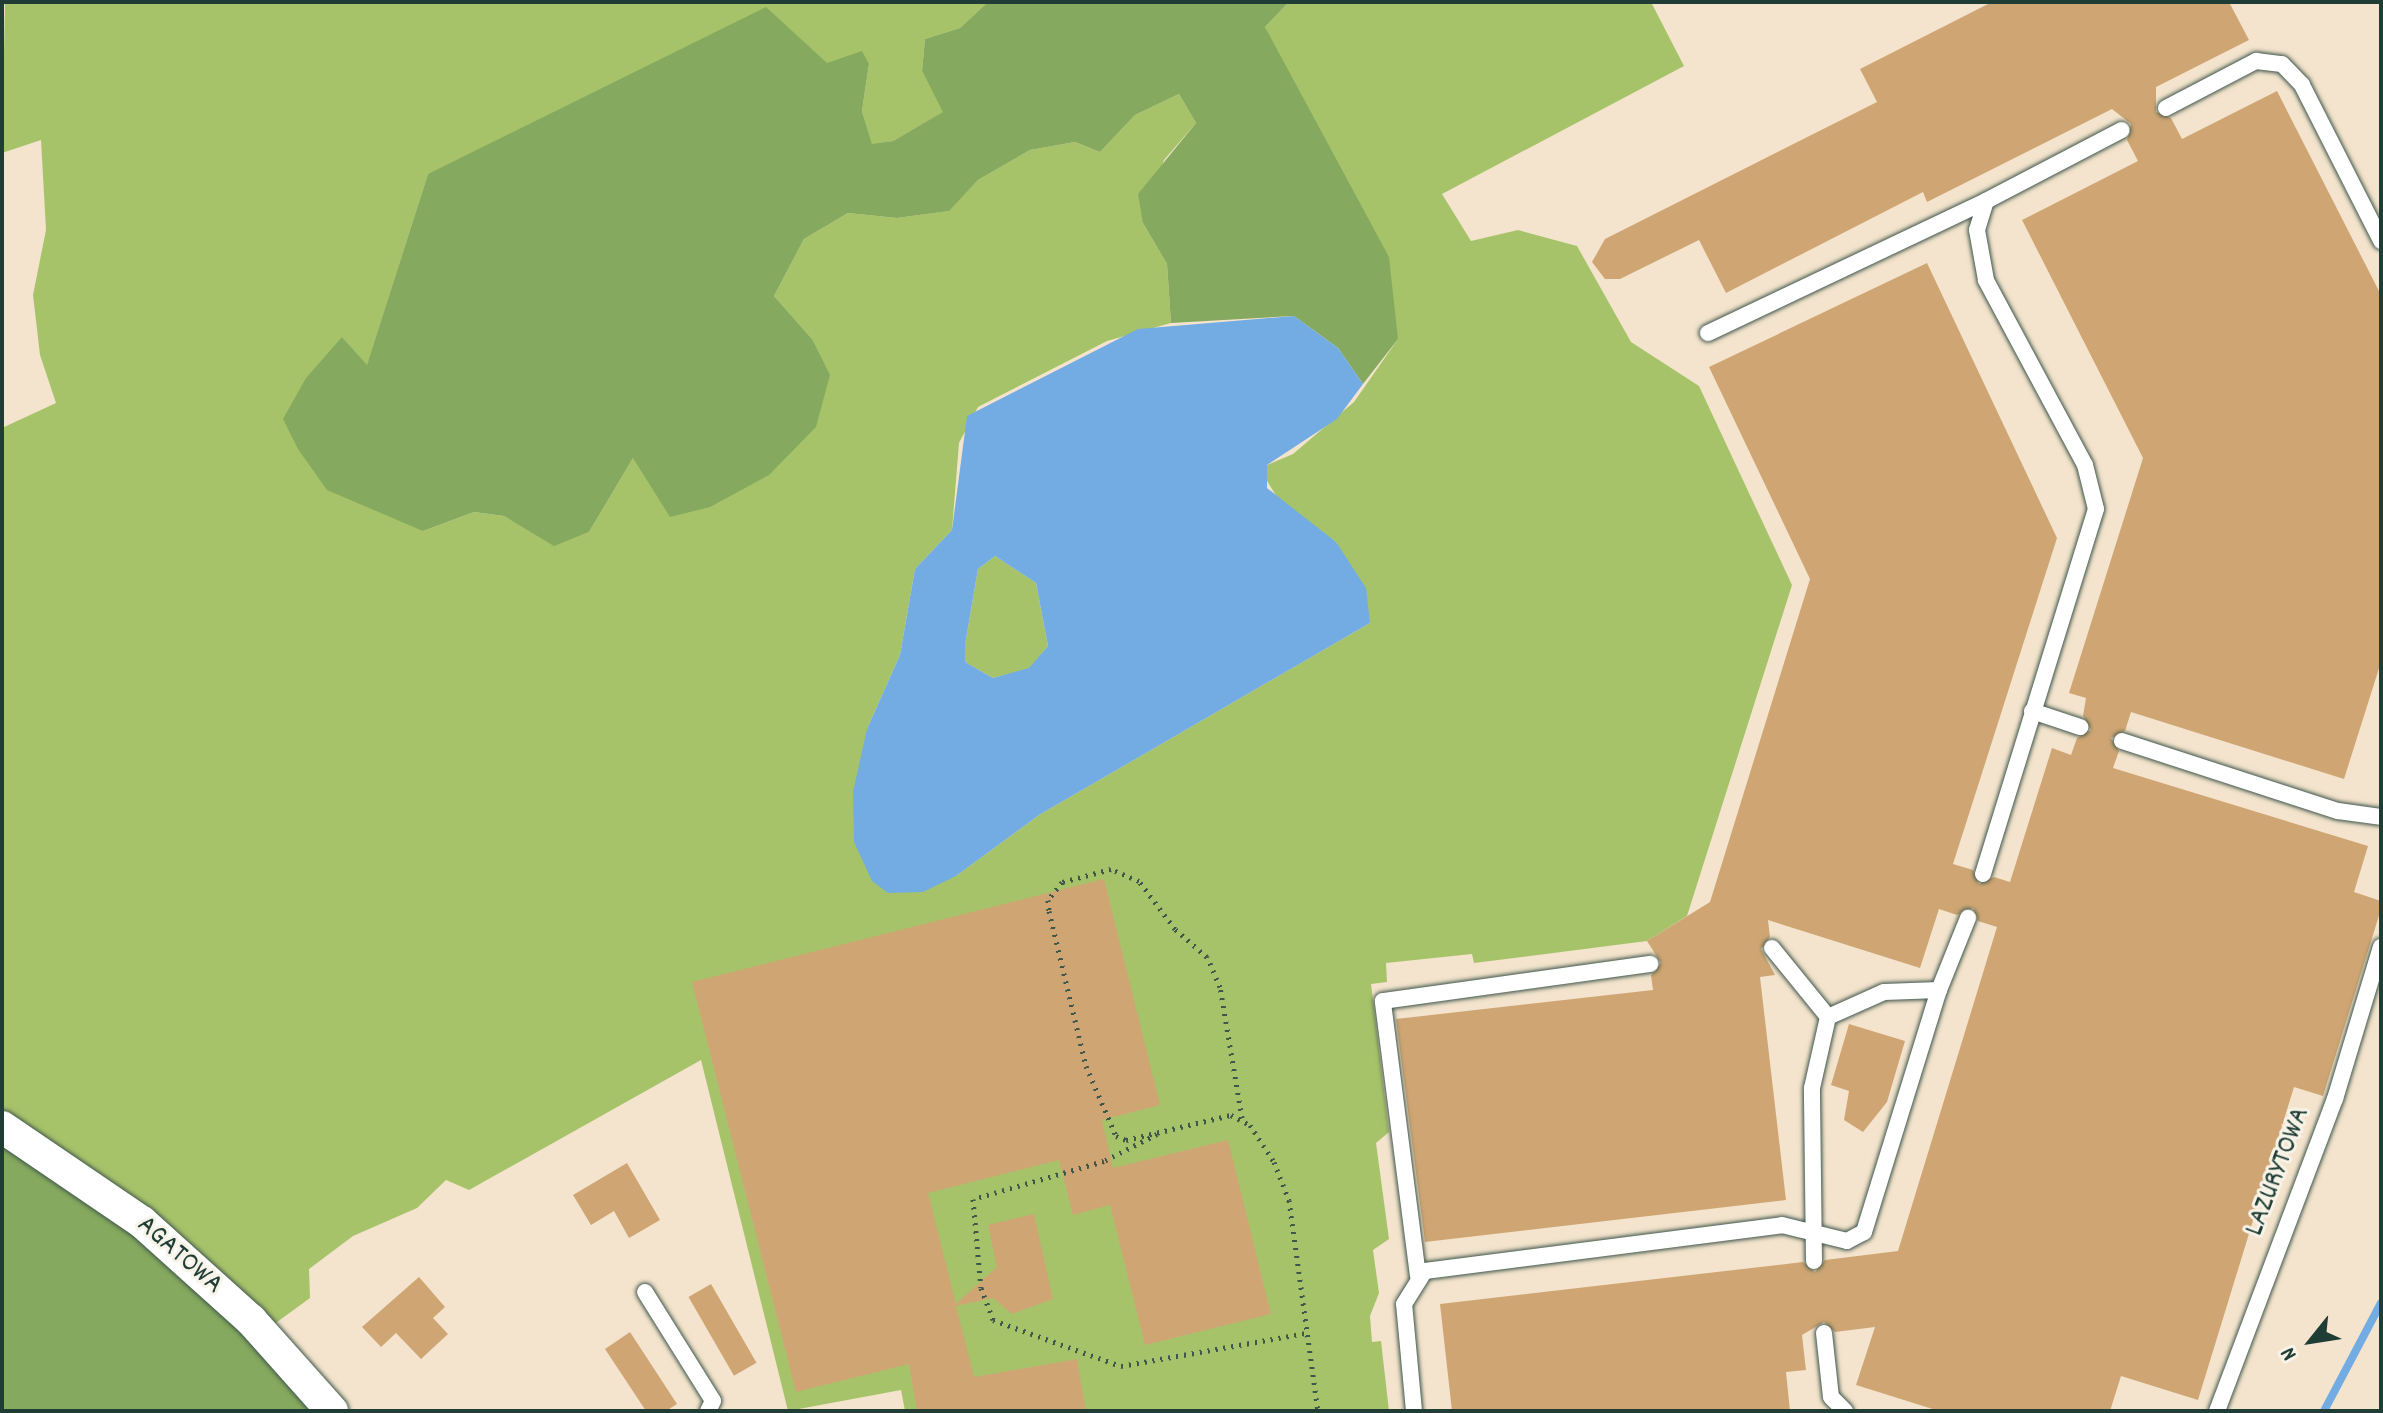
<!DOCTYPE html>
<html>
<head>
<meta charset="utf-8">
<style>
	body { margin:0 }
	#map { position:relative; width:2383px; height:1413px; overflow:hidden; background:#f4e4cd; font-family:Dekko,sans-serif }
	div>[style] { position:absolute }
	.green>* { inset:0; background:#a7c36a }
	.forest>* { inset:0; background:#85a95e }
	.water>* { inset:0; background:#72ace2 }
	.stream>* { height:8px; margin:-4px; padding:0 4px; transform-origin:4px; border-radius:4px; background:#72ace2 }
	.building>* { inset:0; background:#cfa673; transform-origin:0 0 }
	.path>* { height:5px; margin-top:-2.5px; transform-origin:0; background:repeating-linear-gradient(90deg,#3f564b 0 2px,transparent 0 8px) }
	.roads { filter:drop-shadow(0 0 2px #3f564b) drop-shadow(0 0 2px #3f564b) }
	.lane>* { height:16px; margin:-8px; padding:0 8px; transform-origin:8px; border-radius:8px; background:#fff }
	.street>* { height:32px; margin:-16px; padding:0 16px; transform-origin:16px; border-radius:16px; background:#fff }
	span { translate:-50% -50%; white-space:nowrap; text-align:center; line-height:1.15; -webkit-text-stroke:6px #f7f3e8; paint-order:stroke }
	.street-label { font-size:28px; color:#1f3d34 }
	.frame { position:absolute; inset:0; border:4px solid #1f3d34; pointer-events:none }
	.north { position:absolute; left:2271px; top:1301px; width:80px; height:80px; -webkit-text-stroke:6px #f7f3e8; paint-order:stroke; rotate:240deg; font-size:22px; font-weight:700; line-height:32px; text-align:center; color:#1f3d34 }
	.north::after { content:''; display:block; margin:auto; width:28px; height:36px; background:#1f3d34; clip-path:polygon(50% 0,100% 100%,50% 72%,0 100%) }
</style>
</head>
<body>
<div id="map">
	<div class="green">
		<div style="clip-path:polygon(5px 2px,988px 2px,960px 28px,925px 39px,922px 71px,944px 112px,893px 141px,872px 145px,862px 111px,869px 64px,827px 63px,428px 174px,367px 366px,342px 337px,423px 531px,474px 512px,504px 516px,554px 545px,589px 532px,633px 458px,812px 339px,774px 296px,804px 239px,848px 213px,897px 218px,948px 211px,978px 180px,1030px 150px,1075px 142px,1100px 152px,1135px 115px,1179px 94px,1196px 123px,1164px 160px,1143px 223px,1167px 264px,1171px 323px,1107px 341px,978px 407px,959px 443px,952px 530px,915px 569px,900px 655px,867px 729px,956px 876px,1039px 815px,1370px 623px,1336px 542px,1283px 507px,1264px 476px,1267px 465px,1293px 454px,1354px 402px,1398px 339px,1265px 27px,1289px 2px,1651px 2px,1684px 66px,1442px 194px,1471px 241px,1518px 230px,1577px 246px,1631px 342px,1699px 386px,1792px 585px,1687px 916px,1647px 941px,1474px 963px,1472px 954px,1386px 963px,1387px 982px,1371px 984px,1389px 1132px,1376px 1143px,1389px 1239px,1373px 1250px,1379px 1293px,1370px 1316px,1372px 1342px,1381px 1341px,1389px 1411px,905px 1411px,901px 1390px,788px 1411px,701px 1060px,469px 1190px,446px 1180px,417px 1208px,353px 1236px,309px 1269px,310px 1298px,262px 1333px,2px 1127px,2px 428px,56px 403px,40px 355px,33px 295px,46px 230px,41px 140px,2px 153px)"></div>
		<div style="clip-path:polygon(995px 556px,1036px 583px,1048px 646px,1029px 669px,993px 678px,965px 662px,965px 645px,978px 569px)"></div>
	</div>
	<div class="forest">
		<div style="clip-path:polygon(988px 2px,1289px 2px,1265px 27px,1389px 257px,1398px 339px,1363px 384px,1338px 348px,1294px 316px,1171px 323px,1167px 264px,1143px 223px,1138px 194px,1196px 123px,1179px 94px,1135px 115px,1100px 152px,1075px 142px,1030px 150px,978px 180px,949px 211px,897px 218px,848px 213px,804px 239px,774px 296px,812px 339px,830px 375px,816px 427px,769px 475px,710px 507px,670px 517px,633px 458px,589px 532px,554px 546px,504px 516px,474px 512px,423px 531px,327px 490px,298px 449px,283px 419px,306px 378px,342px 337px,367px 365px,428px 174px,766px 7px,827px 63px,862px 51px,869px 64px,862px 111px,872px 144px,893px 141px,943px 112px,922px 71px,925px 39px,960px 28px)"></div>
		<div style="clip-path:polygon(2px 1127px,26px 1140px,332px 1411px,2px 1411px)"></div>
	</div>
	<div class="water">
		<div style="clip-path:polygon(evenodd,1294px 316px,1338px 348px,1363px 384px,1337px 419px,1267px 465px,1267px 488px,1336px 542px,1366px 588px,1370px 623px,1039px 815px,956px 876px,923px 892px,888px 893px,872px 881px,854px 842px,853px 792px,867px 729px,900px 655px,915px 569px,952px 530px,967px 416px,1138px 329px,1294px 316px,995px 556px,1036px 583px,1048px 646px,1029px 668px,993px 678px,965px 662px,965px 645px,978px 569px,995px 556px)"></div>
	</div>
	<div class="stream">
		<div style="left:2324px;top:1411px;width:122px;rotate:-62.2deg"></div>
	</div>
	<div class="building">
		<div style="clip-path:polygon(1992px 2px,2229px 2px,2249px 40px,2156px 87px,2156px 112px,2171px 118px,2182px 139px,2277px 91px,2381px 295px,2381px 662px,2344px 779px,2131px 712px,2125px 731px,2111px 738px,2119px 751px,2113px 768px,2368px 846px,2354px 892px,2381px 901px,2381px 909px,2323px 1096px,2294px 1087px,2198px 1400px,2121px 1376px,2110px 1411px,1939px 1411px,1856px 1385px,1875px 1327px,1835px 1332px,1824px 1322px,1802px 1335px,1806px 1370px,1786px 1372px,1790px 1411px,1452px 1411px,1440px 1304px,1803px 1262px,1815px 1272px,1825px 1260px,1898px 1251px,1997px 927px,1978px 921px,1973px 908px,1957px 915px,1939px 909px,1920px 968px,1768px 920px,1770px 937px,1761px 949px,1775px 975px,1760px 977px,1786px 1200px,1425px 1242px,1396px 1019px,1653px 990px,1651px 975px,1661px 963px,1647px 941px,1710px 902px,1810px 579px,1709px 367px,1927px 263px,2057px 538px,1953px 864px,1973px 870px,1979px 884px,1994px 877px,2010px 882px,2052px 748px,2071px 755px,2077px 738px,2091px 730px,2083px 716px,2086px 698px,2069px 693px,2143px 458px,2022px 220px,2138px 161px,2127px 140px,2131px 124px,2112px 109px,1927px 202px,1923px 192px,1726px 293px,1699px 240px,1620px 279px,1605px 279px,1592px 262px,1605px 239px,1877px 102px,1860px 69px)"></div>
		<div style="clip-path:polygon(1104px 879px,1160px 1105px,1102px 1120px,1113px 1168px,1228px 1140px,1271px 1314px,1145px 1345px,1110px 1205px,1073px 1215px,1059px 1160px,928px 1193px,956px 1304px,997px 1267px,988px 1225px,1034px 1214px,1053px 1299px,1012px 1314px,993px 1298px,956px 1306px,974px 1377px,1077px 1359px,1086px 1411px,917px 1411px,909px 1364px,796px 1392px,692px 982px)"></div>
		<div style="clip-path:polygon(1849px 1024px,1905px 1041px,1887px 1102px,1863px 1132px,1844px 1120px,1849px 1091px,1831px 1085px)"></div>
		<div style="clip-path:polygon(627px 1163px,660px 1220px,629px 1238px,614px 1211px,591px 1225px,573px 1195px)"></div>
		<div style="clip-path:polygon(419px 1277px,445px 1307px,433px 1318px,448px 1334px,421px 1359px,396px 1333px,381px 1347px,362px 1327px)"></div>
		<div style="left:711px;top:1284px;width:91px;height:26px;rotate:60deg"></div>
		<div style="clip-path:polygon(630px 1332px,677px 1404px,666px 1411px,646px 1411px,605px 1349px)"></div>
	</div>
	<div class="path">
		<div style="left:1242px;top:1118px;width:133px;rotate:-99.5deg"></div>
		<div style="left:1220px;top:987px;width:33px;rotate:-113deg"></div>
		<div style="left:1207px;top:957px;width:43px;rotate:-138.8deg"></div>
		<div style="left:1175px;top:929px;width:60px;rotate:-126.9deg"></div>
		<div style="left:1139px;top:881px;width:30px;rotate:-157deg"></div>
		<div style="left:1111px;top:869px;width:51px;rotate:165.1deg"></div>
		<div style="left:1062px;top:882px;width:23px;rotate:128deg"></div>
		<div style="left:1048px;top:900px;width:11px;rotate:85deg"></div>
		<div style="left:1049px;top:911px;width:159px;rotate:76.6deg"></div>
		<div style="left:1086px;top:1066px;width:76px;rotate:66.8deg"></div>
		<div style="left:1116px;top:1136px;width:11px;rotate:22deg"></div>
		<div style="left:1126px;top:1140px;width:108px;rotate:-13.4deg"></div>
		<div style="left:1231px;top:1115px;width:21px;rotate:28deg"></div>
		<div style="left:1250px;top:1125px;width:44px;rotate:57deg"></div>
		<div style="left:1274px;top:1162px;width:41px;rotate:68.5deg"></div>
		<div style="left:1289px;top:1200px;width:213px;rotate:82.2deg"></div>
		<div style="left:1157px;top:1134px;width:59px;rotate:153deg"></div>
		<div style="left:1104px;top:1161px;width:136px;rotate:163.8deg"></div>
		<div style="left:973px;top:1199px;width:89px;rotate:84.9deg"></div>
		<div style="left:981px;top:1288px;width:34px;rotate:69deg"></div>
		<div style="left:993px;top:1320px;width:136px;rotate:19.8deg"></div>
		<div style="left:1121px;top:1366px;width:189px;rotate:-10.1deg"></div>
	</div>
	<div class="roads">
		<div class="lane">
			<div style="left:2166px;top:108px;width:102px;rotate:-27.6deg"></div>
			<div style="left:2256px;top:61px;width:26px;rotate:7deg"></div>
			<div style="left:2282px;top:64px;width:29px;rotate:46deg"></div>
			<div style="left:2302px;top:85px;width:175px;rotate:63.1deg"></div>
			<div style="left:1708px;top:333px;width:308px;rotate:-25.4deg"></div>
			<div style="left:2032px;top:711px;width:51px;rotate:18.4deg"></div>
			<div style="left:2122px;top:741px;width:227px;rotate:18deg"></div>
			<div style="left:2338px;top:811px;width:43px;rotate:7.9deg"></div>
			<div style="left:1983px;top:874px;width:382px;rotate:-72.8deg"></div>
			<div style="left:2096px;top:509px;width:45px;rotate:-104deg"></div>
			<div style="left:2085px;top:465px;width:210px;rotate:-118.2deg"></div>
			<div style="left:1986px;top:280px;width:51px;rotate:-100.2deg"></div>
			<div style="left:1977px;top:230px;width:30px;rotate:-73deg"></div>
			<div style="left:1986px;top:201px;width:153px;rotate:-27.6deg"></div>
			<div style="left:1772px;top:948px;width:89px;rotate:50.9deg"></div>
			<div style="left:1814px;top:1261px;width:173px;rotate:-90.7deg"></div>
			<div style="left:1812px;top:1088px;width:73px;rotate:-77.3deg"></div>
			<div style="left:1828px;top:1017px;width:61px;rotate:-24.1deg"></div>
			<div style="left:1884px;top:992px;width:55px;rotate:-2.1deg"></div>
			<div style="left:1418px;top:1276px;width:277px;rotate:-97.3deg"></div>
			<div style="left:1383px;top:1001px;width:270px;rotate:-7.9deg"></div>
			<div style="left:645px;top:1292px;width:128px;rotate:58deg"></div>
			<div style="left:713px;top:1401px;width:11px;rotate:117deg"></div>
			<div style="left:1824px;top:1333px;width:64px;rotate:83.8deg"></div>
			<div style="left:1831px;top:1397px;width:20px;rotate:45deg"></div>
			<div style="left:1414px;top:1411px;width:107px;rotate:-95.3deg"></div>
			<div style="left:1404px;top:1304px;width:39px;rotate:-58deg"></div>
			<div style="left:1425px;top:1271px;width:360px;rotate:-7.3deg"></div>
			<div style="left:1782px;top:1225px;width:67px;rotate:13.8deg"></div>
			<div style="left:1847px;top:1241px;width:19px;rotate:-28deg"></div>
			<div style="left:1864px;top:1232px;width:253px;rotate:-72.8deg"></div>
			<div style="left:1939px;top:990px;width:78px;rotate:-68.1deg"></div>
			<div style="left:2217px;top:1411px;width:334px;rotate:-69.3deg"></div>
			<div style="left:2335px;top:1099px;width:159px;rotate:-73.2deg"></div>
		</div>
		<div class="street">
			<div style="left:2px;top:1127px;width:169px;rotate:34.2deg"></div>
			<div style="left:142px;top:1222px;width:147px;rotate:42deg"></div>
			<div style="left:251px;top:1320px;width:122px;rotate:48.3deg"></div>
		</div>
	</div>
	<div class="street-label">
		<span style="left:2279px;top:1172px;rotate:-69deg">LAZURYTOWA</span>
		<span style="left:179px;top:1256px;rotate:41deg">AGATOWA</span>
	</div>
	<div class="frame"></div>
	<div class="north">N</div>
</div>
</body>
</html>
